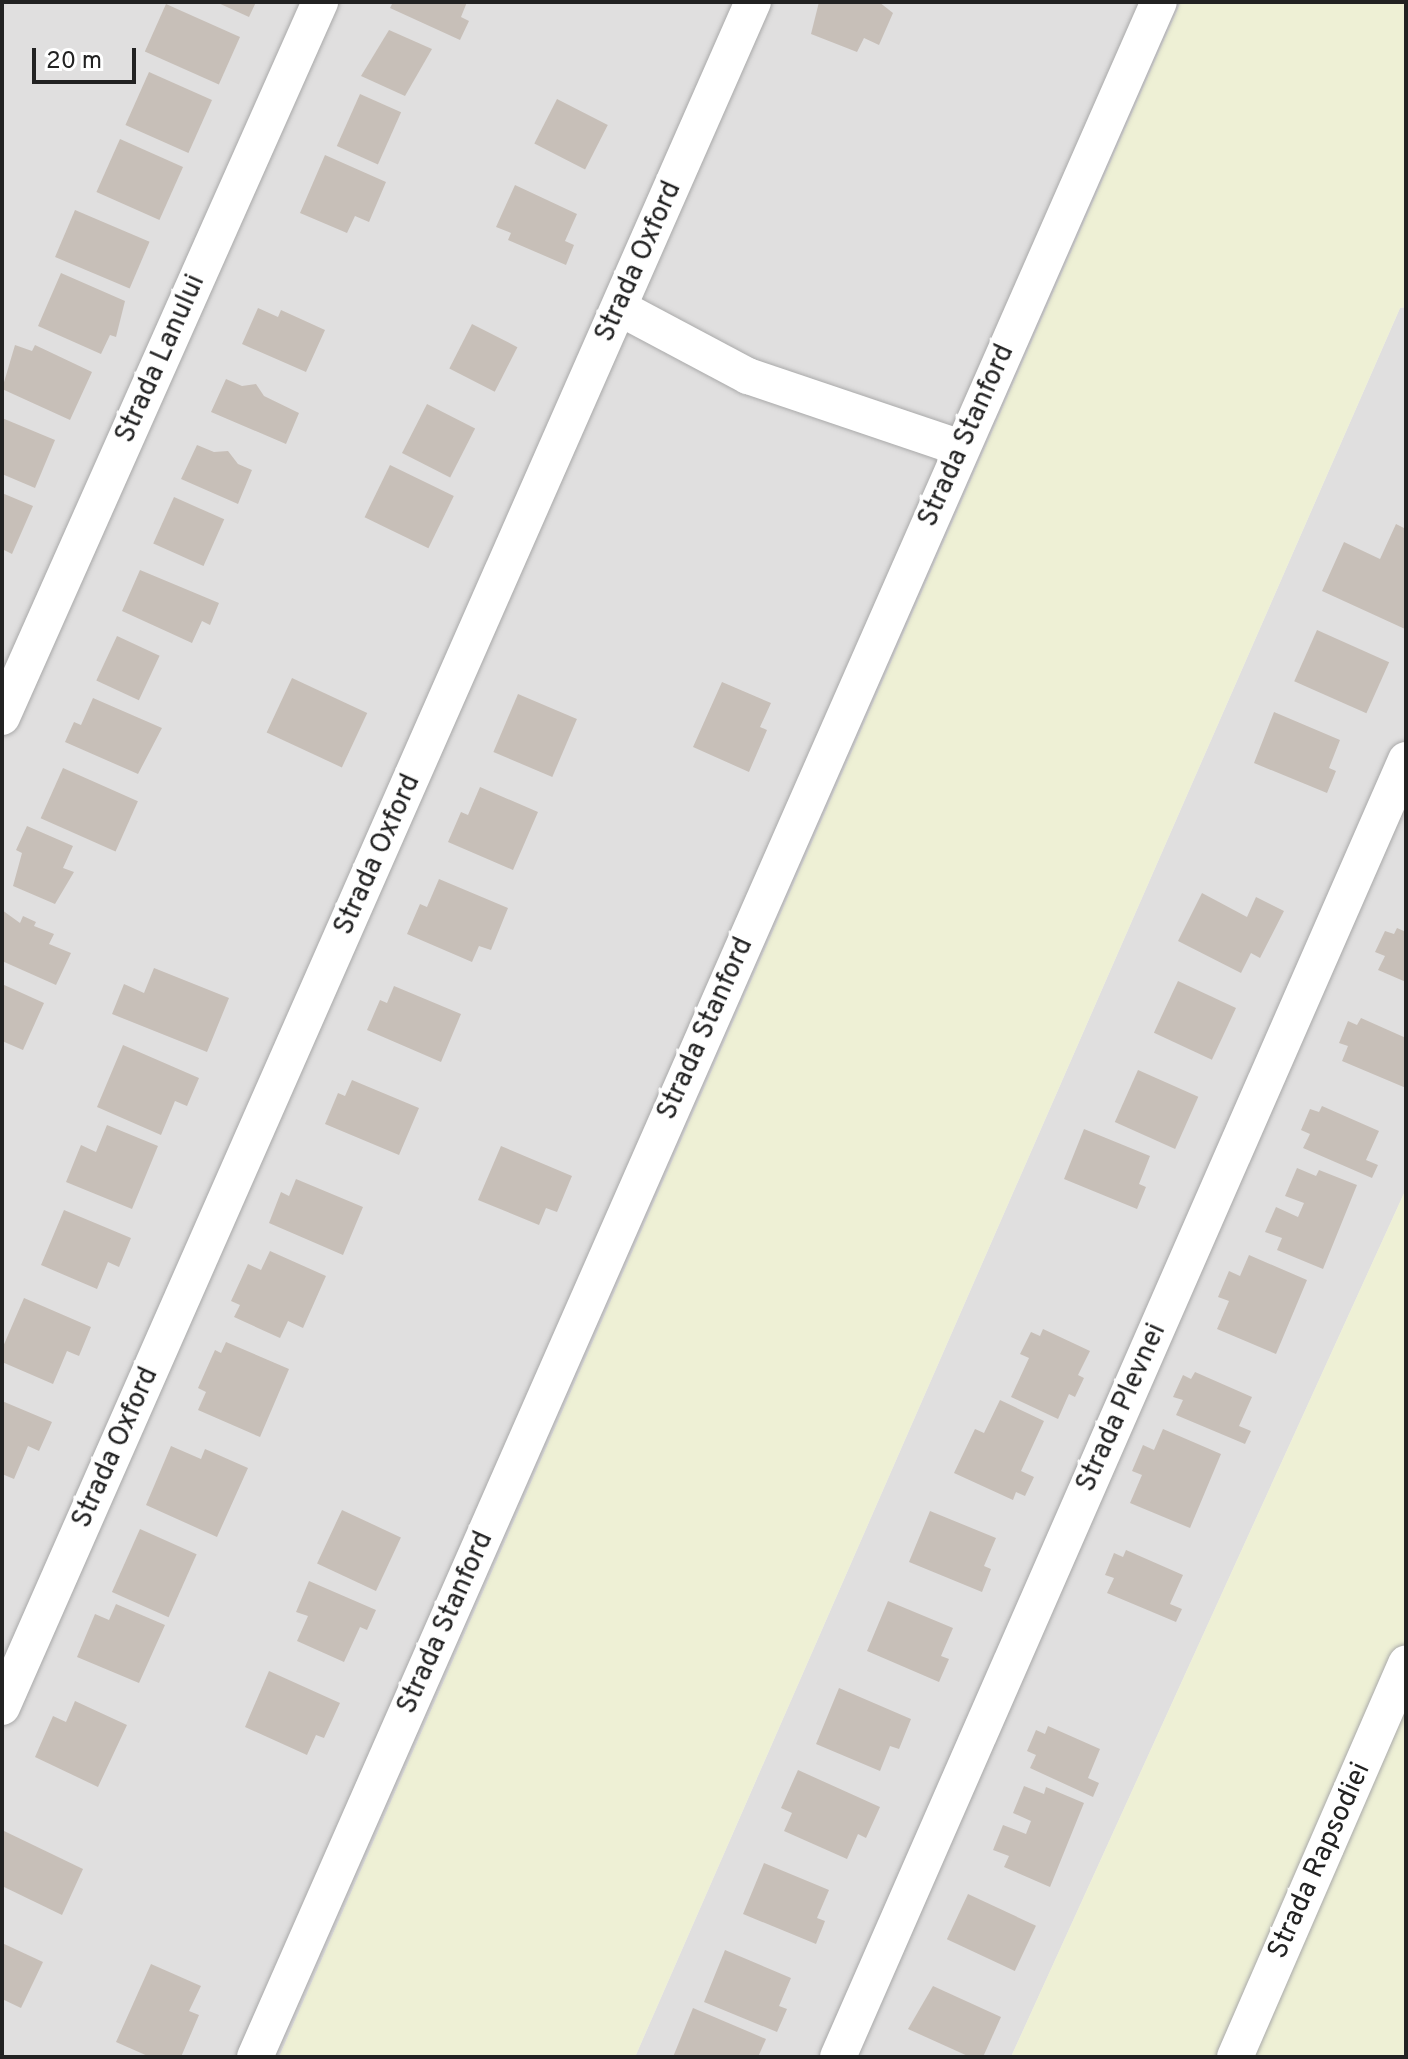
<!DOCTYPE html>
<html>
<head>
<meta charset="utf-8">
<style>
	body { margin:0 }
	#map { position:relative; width:1408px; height:2059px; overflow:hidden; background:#f2efe9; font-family:Overpass,sans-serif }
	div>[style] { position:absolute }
	.residential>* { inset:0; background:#e0dfdf }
	.farmland>* { inset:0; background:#eef0d5 }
	.building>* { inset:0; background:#c7bfb8; transform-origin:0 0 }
	.roads { filter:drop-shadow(0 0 2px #a9a9a9) drop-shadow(0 0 2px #a9a9a9) }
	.street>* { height:36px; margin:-18px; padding:0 18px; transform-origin:18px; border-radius:18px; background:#fff }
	span { translate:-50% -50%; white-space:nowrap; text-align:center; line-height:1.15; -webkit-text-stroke:7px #fff; paint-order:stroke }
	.street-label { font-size:28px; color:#222 }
	.frame { position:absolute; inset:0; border:4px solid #222; pointer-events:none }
	.scale { position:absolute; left:32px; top:48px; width:104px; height:36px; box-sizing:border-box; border:4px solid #222; border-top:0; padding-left:10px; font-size:24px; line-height:28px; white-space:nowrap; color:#222; -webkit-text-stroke:6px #fff; paint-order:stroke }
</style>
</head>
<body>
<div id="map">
	<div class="residential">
		<div style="clip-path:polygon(2px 2px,1181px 2px,279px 2057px,2px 2057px)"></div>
		<div style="clip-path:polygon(1406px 307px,1406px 1189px,1011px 2057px,635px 2057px,1400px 308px)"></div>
	</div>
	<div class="farmland">
		<div style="clip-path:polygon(1181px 2px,1406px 2px,1406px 307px,1400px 308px,635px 2057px,279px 2057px)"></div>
		<div style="clip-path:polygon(1406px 1189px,1406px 2057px,1011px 2057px)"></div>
	</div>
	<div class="building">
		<div style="clip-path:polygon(216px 2px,256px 2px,249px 17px)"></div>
		<div style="clip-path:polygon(393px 2px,467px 2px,461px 17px,469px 21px,460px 40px,390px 8px)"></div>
		<div style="clip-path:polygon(819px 2px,879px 2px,893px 13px,879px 45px,864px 38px,857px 52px,811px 34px)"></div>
		<div style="left:166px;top:4px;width:81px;height:52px;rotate:24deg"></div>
		<div style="clip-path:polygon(389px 30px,432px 49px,405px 96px,361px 76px)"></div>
		<div style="left:149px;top:72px;width:69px;height:58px;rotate:24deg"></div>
		<div style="left:360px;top:94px;width:45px;height:57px;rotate:24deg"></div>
		<div style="left:557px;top:99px;width:57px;height:50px;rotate:27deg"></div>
		<div style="left:120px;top:139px;width:69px;height:58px;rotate:24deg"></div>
		<div style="clip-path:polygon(325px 155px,386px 182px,369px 222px,355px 216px,347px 233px,300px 213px)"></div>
		<div style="clip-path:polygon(515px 185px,577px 214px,565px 241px,574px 245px,566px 265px,508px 240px,511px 233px,496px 227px)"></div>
		<div style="left:75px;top:210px;width:81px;height:51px;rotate:23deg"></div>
		<div style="clip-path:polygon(61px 273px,125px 301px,116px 337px,110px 335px,101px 354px,38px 326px)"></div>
		<div style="clip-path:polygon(258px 308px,278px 317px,281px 310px,325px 330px,306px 372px,242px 344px)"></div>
		<div style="left:472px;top:324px;width:51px;height:50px;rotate:27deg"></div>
		<div style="clip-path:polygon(15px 345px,32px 351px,35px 345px,92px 372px,70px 420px,2px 389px)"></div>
		<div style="clip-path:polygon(226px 379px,242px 386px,256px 384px,264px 396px,299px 413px,286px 444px,211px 412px)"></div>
		<div style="left:427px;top:404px;width:54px;height:55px;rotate:27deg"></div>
		<div style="clip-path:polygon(2px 418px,55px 440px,35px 488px,2px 474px)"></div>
		<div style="clip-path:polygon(197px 445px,214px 452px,228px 451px,238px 464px,252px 470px,238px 504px,181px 479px)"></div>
		<div style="left:390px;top:465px;width:71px;height:58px;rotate:26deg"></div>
		<div style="clip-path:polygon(2px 493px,33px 506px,12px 554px,2px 549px)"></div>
		<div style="left:174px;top:497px;width:55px;height:51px;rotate:24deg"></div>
		<div style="clip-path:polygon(1396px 524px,1406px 529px,1405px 629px,1322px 591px,1344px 542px,1380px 559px)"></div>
		<div style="clip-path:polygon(140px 570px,219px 603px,210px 625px,202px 621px,192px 643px,122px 611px)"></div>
		<div style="left:1317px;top:630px;width:79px;height:56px;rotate:24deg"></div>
		<div style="left:117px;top:636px;width:47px;height:49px;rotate:25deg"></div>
		<div style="left:292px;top:678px;width:83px;height:60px;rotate:25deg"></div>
		<div style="clip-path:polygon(722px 682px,771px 703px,760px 727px,767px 730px,749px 772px,693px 747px)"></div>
		<div style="left:518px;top:694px;width:64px;height:63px;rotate:23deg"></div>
		<div style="clip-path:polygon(93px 698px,162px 728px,138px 774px,65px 742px,74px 722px,81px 725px)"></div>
		<div style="clip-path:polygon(1274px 712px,1340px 740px,1329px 768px,1336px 771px,1327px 793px,1254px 763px)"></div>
		<div style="left:63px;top:768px;width:82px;height:55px;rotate:24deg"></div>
		<div style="clip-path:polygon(480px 787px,538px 812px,513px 870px,448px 842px,461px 812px,468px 815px)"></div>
		<div style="clip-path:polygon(27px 826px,73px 846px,63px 868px,74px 872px,55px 904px,13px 886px,22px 853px,16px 850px)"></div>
		<div style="clip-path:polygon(439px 879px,508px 908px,491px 950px,479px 946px,472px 962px,407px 934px,420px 904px,427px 907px)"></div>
		<div style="clip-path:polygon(1202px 893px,1247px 917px,1256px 897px,1284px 911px,1260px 958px,1251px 953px,1241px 973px,1178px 941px)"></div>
		<div style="clip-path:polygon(2px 910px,20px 923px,23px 916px,36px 922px,34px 926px,54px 934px,49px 944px,71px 953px,56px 985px,2px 961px)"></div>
		<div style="clip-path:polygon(1397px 928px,1406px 932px,1406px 982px,1378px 970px,1385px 956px,1375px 952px,1385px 931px,1394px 934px)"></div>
		<div style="clip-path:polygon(154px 968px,229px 998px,207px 1052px,112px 1014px,124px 984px,144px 993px)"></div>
		<div style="left:1178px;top:981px;width:64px;height:57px;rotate:25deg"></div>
		<div style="clip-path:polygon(2px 984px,44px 1003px,23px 1050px,2px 1041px)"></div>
		<div style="clip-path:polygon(394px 986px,461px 1014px,441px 1062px,367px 1030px,380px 1000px,387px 1003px)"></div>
		<div style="clip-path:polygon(1361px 1018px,1406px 1038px,1406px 1088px,1342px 1061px,1348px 1046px,1339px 1043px,1348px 1021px,1357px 1025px)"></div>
		<div style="clip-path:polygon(123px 1045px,199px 1078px,187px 1106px,175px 1101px,161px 1135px,97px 1107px)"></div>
		<div style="left:1138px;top:1070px;width:66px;height:57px;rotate:24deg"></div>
		<div style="clip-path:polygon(352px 1080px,419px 1108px,399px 1155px,325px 1124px,338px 1093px,345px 1096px)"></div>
		<div style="clip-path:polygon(1322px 1106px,1379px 1131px,1366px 1160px,1378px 1165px,1372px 1178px,1303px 1148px,1310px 1134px,1301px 1130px,1310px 1109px,1319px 1112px)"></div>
		<div style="clip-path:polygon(107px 1125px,158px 1146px,132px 1209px,66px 1182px,81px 1145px,96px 1152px)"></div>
		<div style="clip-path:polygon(1084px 1129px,1150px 1156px,1139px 1184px,1146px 1187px,1137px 1209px,1064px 1179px)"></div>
		<div style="clip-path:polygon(501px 1146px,572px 1176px,557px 1212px,546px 1208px,539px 1225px,478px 1200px)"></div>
		<div style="clip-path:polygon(1297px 1168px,1316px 1176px,1319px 1170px,1357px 1185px,1323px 1269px,1277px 1250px,1282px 1238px,1265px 1232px,1276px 1207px,1298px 1217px,1304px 1203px,1285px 1196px)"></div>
		<div style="clip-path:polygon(296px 1179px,363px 1207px,343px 1255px,269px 1223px,281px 1192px,289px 1196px)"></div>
		<div style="clip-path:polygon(64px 1210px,131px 1238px,119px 1267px,108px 1262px,97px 1289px,41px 1265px)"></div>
		<div style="clip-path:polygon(270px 1251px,326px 1276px,303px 1328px,288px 1321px,280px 1338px,234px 1317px,240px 1305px,231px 1301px,248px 1264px,261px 1270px)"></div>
		<div style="clip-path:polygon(1249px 1255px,1307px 1280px,1276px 1354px,1217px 1329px,1229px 1301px,1218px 1297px,1229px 1271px,1240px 1276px)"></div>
		<div style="clip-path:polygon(24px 1298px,91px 1327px,79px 1356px,67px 1351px,53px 1384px,2px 1362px,2px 1349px)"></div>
		<div style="clip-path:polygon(1043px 1329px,1090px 1351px,1078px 1375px,1084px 1378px,1075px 1397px,1069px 1394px,1058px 1419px,1011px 1397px,1029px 1358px,1020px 1354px,1031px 1332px,1040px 1336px)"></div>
		<div style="clip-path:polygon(226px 1342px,289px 1369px,260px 1437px,198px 1410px,206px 1392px,198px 1388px,215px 1350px,221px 1353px)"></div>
		<div style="clip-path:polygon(1195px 1372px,1252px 1397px,1239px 1426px,1251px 1431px,1245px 1444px,1176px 1415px,1183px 1400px,1173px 1397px,1183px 1375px,1191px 1379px)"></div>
		<div style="clip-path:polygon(1000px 1400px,1044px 1421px,1021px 1471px,1034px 1477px,1025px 1496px,1016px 1492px,1013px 1500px,954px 1473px,975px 1429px,984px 1433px)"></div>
		<div style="clip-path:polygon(2px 1401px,52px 1422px,39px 1451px,28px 1446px,14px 1479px,2px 1474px)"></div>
		<div style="clip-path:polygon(1163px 1429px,1221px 1454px,1190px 1528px,1130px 1503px,1142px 1475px,1132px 1471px,1143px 1445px,1154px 1450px)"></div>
		<div style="clip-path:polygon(171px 1446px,201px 1459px,205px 1449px,248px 1468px,217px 1537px,146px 1505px)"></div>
		<div style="left:342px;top:1510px;width:65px;height:59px;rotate:25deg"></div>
		<div style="clip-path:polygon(930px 1511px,996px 1538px,984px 1566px,991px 1569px,982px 1592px,909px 1562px)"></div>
		<div style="left:140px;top:1529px;width:62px;height:69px;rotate:24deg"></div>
		<div style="clip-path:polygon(1126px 1550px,1183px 1575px,1170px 1604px,1182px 1609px,1176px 1622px,1107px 1593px,1114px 1578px,1105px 1575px,1114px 1553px,1123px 1557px)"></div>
		<div style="clip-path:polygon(309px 1581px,376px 1610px,367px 1630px,360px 1627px,344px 1662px,297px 1641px,308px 1616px,296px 1612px)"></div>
		<div style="clip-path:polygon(888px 1601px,953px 1628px,941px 1656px,949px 1659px,939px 1682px,867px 1651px)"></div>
		<div style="clip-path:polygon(116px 1604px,165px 1625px,139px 1683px,77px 1657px,95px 1614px,109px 1620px)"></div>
		<div style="clip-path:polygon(269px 1671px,340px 1703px,324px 1738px,316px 1735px,307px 1755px,245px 1727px)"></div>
		<div style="clip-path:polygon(839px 1688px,911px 1719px,899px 1749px,890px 1746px,880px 1771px,816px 1744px)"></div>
		<div style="clip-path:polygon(75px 1701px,127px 1725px,98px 1787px,35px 1757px,53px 1716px,66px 1722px)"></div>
		<div style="clip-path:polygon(1048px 1726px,1100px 1749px,1088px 1778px,1099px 1783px,1093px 1797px,1030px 1768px,1036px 1755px,1027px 1751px,1036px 1730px,1045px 1734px)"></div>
		<div style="clip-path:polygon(798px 1770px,880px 1807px,866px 1838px,858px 1834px,847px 1859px,784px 1831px,792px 1813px,781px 1808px)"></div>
		<div style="clip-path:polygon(1024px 1786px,1044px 1794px,1046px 1787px,1084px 1803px,1050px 1887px,1004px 1867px,1009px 1856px,993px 1850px,1003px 1825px,1026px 1834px,1031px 1821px,1013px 1813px)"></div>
		<div style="clip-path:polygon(2px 1830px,83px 1869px,62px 1915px,2px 1886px)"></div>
		<div style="clip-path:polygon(764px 1863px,829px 1890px,817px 1918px,825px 1921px,816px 1944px,743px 1914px)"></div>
		<div style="left:968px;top:1894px;width:75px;height:50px;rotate:25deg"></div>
		<div style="clip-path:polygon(2px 1943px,43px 1962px,21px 2008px,2px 1999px)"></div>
		<div style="clip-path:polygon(725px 1950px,791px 1978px,779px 2006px,787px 2009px,777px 2032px,704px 2002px)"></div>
		<div style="clip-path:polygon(151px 1964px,201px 1986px,189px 2011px,199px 2015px,181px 2057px,150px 2057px,116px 2042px)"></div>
		<div style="clip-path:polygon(933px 1986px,1001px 2017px,983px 2057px,970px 2057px,908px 2029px)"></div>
		<div style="clip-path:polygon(693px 2008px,766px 2039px,758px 2057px,673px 2057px)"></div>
	</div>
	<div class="roads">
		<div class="street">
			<div style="left:620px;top:308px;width:145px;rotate:28deg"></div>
			<div style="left:748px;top:376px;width:225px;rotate:18.7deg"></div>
			<div style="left:2px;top:717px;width:783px;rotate:-66.02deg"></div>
			<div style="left:2px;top:1707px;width:1863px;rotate:-66.23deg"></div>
			<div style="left:255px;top:2057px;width:2245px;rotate:-66.26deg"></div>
			<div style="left:838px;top:2057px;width:1416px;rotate:-66.35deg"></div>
			<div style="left:1235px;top:2057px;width:429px;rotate:-66.5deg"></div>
		</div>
	</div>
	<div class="street-label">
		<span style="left:639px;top:262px;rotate:-66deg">Strada Oxford</span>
		<span style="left:161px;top:359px;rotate:-66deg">Strada Lanului</span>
		<span style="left:967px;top:436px;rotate:-66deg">Strada Stanford</span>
		<span style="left:378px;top:855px;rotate:-66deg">Strada Oxford</span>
		<span style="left:706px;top:1029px;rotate:-66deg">Strada Stanford</span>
		<span style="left:1122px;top:1408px;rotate:-66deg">Strada Plevnei</span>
		<span style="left:116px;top:1448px;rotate:-66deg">Strada Oxford</span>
		<span style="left:446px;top:1623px;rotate:-66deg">Strada Stanford</span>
		<span style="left:1320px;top:1861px;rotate:-66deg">Strada Rapsodiei</span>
	</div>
	<div class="frame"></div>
	<div class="scale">20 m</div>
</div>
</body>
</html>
